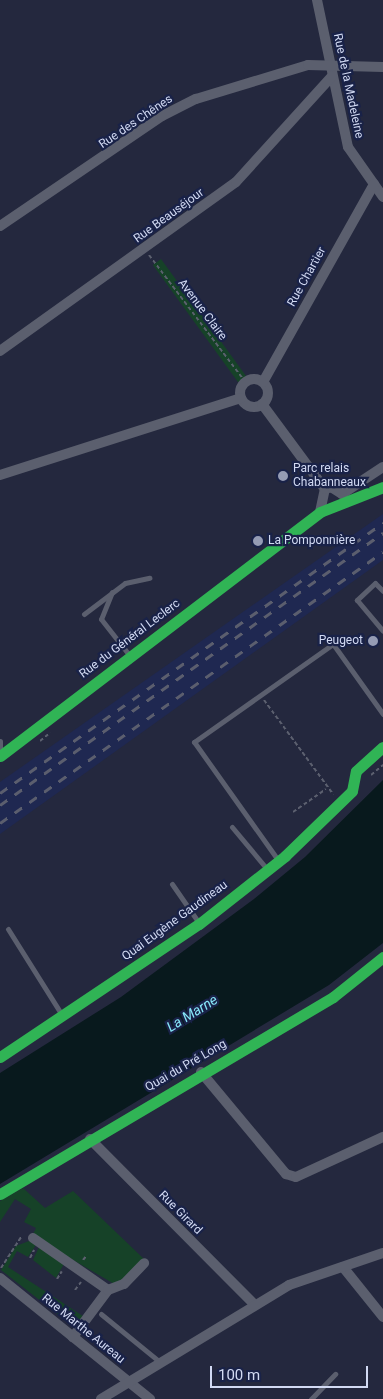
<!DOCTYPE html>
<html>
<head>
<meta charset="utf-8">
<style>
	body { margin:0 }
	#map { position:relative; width:383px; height:1399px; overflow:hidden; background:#24283e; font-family:Roboto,sans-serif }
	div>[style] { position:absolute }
	.built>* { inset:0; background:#1f2851 }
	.green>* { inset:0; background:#164228; transform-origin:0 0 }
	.water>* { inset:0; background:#08191d }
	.path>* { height:2px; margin-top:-1px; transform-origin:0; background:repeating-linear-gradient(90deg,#5c606f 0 4px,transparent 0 6.5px) }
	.lane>* { height:5px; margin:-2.5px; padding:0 2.5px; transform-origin:2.5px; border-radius:2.5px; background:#5b5f6e }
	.street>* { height:10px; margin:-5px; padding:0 5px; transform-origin:5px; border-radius:5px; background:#5b5f6e }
	.street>.ring { margin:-5px; padding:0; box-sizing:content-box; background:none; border:10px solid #5b5f6e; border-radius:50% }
	.fast>* { height:11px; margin:-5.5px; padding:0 5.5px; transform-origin:5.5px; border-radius:5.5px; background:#30b455 }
	.rail>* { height:3px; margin-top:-1.5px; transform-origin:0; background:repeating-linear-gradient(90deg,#5b5e6e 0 9px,transparent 0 18px) }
	.dots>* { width:14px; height:14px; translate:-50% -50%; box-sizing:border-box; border:2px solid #192248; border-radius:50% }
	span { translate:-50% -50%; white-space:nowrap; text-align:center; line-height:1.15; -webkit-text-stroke:4.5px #192248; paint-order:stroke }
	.street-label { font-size:12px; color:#d2daf3 }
	.poi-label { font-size:12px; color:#d2daf3 }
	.left { translate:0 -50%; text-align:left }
	.right { translate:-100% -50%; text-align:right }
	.water-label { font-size:14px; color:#87e7f9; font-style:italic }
	.scale { position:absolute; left:210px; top:1366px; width:158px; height:22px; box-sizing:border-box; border:2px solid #d2daf3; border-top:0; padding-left:6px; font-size:15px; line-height:18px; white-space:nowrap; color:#d2daf3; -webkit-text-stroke:4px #192248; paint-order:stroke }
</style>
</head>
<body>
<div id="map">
	<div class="built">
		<div style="clip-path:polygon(383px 514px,383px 560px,0 834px,0 782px)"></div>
	</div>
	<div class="green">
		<div style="left:161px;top:259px;width:145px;height:10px;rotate:54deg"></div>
		<div style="clip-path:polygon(23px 1188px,45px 1208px,73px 1191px,144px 1259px,116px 1285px,32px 1236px,36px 1228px,24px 1222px,31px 1209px,15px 1199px,0 1222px,0 1201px)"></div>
		<div style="clip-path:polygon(29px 1241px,36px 1245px,28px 1257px,17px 1251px,8px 1267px,83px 1316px,74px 1327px,1px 1270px,16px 1246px)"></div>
		<div style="clip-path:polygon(39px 1247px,65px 1262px,56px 1278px,33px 1260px)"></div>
	</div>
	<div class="water">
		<div style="clip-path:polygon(383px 780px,383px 943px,329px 985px,0 1184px,0 1073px,121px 997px,254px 899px,305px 857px)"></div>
	</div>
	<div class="path">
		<div style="left:149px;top:255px;width:161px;rotate:52.8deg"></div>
		<div style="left:264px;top:700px;width:117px;rotate:53.7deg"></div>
		<div style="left:40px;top:741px;width:13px;rotate:-39deg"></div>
		<div style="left:371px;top:775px;width:16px;rotate:-40deg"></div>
		<div style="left:293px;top:812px;width:40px;rotate:-34.9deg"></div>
		<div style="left:30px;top:1258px;width:9px;rotate:-63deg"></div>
		<div style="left:83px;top:1260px;width:6px;rotate:-51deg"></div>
		<div style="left:1px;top:1268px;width:38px;rotate:-57deg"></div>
		<div style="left:57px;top:1279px;width:9px;rotate:-58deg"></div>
		<div style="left:75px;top:1290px;width:10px;rotate:-53deg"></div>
	</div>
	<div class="lane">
		<div style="left:383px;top:591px;width:11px;rotate:-135deg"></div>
		<div style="left:375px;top:583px;width:25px;rotate:137deg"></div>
		<div style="left:357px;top:600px;width:40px;rotate:50deg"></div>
		<div style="left:112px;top:592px;width:29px;rotate:112deg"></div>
		<div style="left:101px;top:619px;width:47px;rotate:51.9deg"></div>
		<div style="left:84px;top:614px;width:51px;rotate:-37.1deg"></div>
		<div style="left:125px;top:583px;width:25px;rotate:-12deg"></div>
		<div style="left:0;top:741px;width:7px;rotate:90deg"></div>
		<div style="left:232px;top:827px;width:55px;rotate:50.2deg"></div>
		<div style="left:278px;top:860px;width:145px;rotate:-125.4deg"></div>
		<div style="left:194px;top:742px;width:170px;rotate:-35.2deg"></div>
		<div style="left:333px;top:644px;width:86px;rotate:54.5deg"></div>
		<div style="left:172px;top:884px;width:47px;rotate:55.3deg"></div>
		<div style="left:8px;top:929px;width:102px;rotate:57.9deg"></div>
		<div style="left:101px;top:1314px;width:77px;rotate:39.2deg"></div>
		<div style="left:311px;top:1399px;width:35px;rotate:-46deg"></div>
	</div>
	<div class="street">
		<div style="left:317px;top:0;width:150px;rotate:78.1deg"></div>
		<div style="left:348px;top:147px;width:61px;rotate:55deg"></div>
		<div style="left:0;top:226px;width:196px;rotate:-34.2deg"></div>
		<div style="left:162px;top:116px;width:38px;rotate:-27deg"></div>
		<div style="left:196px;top:99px;width:117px;rotate:-16.9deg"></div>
		<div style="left:308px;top:65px;width:75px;rotate:1.5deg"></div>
		<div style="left:0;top:351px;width:290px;rotate:-35.6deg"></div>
		<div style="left:236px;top:182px;width:143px;rotate:-47.8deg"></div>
		<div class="ring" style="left:240px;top:379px;width:18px;height:18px"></div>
		<div style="left:263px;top:382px;width:227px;rotate:-60.7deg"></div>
		<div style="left:262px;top:404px;width:106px;rotate:53.5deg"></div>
		<div style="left:0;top:475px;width:253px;rotate:-17.7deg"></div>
		<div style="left:342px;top:494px;width:49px;rotate:-33.4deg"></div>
		<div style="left:320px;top:512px;width:24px;rotate:-78deg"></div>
		<div style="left:325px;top:489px;width:6px;rotate:-18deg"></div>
		<div style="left:331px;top:487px;width:13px;rotate:32deg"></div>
		<div style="left:201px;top:1072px;width:133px;rotate:50.2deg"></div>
		<div style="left:286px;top:1174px;width:10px;rotate:17deg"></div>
		<div style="left:296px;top:1177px;width:96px;rotate:-24.7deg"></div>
		<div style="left:90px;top:1139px;width:233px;rotate:45.2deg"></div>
		<div style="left:33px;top:1238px;width:91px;rotate:34.7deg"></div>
		<div style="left:108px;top:1290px;width:59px;rotate:126.7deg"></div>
		<div style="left:343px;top:1267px;width:64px;rotate:51.3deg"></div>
		<div style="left:0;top:1278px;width:193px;rotate:38.9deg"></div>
		<div style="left:108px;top:1290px;width:17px;rotate:-21deg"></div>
		<div style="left:124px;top:1284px;width:29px;rotate:-46deg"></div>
		<div style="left:101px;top:1399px;width:220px;rotate:-31.2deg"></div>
		<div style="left:289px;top:1285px;width:99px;rotate:-18.8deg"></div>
	</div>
	<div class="fast">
		<div style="left:0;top:756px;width:402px;rotate:-37.3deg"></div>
		<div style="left:320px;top:512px;width:68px;rotate:-21.6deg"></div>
		<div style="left:0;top:1057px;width:239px;rotate:-33.8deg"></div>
		<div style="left:199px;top:924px;width:110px;rotate:-38.3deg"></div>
		<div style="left:285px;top:856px;width:93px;rotate:-44.1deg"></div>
		<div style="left:352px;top:791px;width:20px;rotate:-79deg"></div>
		<div style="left:356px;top:771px;width:36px;rotate:-42deg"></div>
		<div style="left:0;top:1194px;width:387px;rotate:-30.6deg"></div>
		<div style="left:333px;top:997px;width:64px;rotate:-38.7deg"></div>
	</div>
	<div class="rail">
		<div style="left:0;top:793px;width:469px;rotate:-35.2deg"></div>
		<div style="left:0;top:805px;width:470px;rotate:-35.4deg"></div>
		<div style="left:0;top:823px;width:469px;rotate:-35.3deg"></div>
	</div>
	<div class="dots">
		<div style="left:283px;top:476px;background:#959cb4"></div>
		<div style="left:258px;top:541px;background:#959cb4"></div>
		<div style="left:373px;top:641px;background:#959cb4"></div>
	</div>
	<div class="street-label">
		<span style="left:348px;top:86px;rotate:78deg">Rue de la Madeleine</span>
		<span style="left:136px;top:122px;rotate:-34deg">Rue des Chênes</span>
		<span style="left:169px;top:216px;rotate:-36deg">Rue Beauséjour</span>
		<span style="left:307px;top:277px;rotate:-61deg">Rue Chartier</span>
		<span style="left:202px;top:310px;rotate:53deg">Avenue Claire</span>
		<span style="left:130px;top:639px;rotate:-37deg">Rue du Général Leclerc</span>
		<span style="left:175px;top:921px;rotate:-36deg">Quai Eugène Gaudineau</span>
		<span style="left:186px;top:1066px;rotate:-30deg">Quai du Pré Long</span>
		<span style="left:180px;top:1213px;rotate:45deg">Rue Girard</span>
		<span style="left:83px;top:1329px;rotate:39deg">Rue Marthe Aureau</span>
	</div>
	<div class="poi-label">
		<span class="left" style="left:293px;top:476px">Parc relais<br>Chabanneaux</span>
		<span class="left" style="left:268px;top:541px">La Pomponnière</span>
		<span class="right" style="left:363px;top:641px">Peugeot</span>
	</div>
	<div class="water-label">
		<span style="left:192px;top:1013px;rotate:-32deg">La Marne</span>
	</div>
	<div class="scale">100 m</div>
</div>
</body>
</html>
